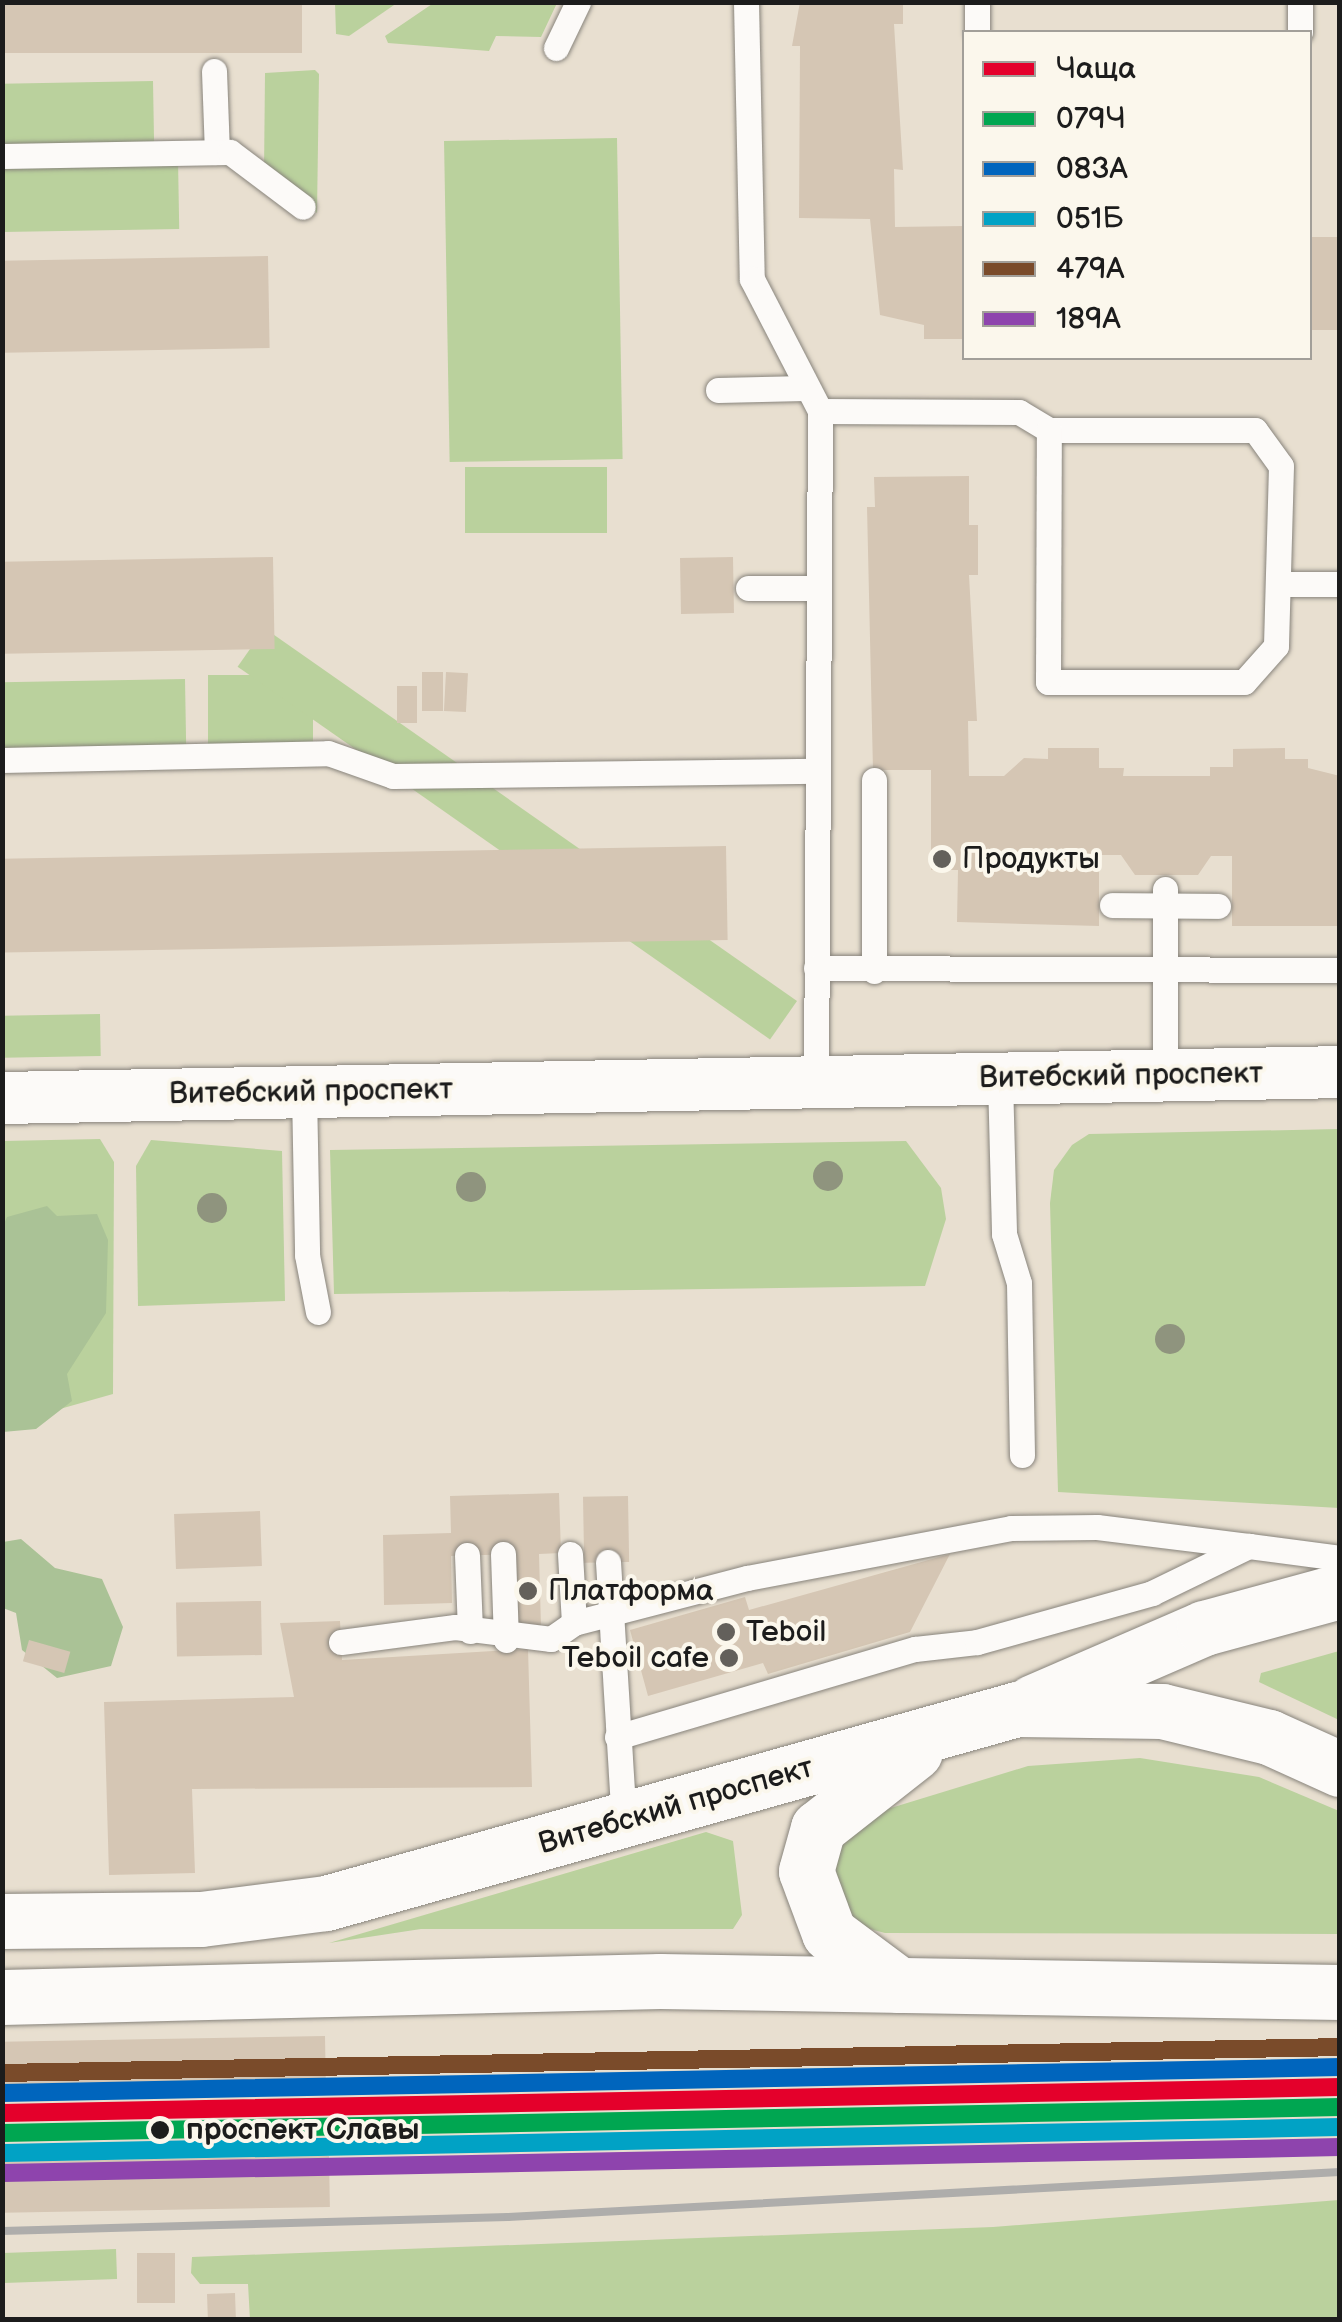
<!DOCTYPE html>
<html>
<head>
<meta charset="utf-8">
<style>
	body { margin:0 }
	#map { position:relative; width:1342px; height:2322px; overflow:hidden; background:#e8dfd0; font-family:"Balsamiq Sans",sans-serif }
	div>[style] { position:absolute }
	.green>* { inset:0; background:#bad19d; transform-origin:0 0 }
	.forest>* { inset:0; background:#aac296 }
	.building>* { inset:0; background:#d5c6b4; transform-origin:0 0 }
	.roads { filter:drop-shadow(0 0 2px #88847c) drop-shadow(0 0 2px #88847c) }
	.service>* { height:25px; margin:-12.5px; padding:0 12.5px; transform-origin:12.5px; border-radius:12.5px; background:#fcfaf8 }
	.minor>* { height:52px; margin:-26px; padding:0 26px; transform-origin:26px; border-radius:26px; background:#fcfaf8 }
	.primary>* { height:55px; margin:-27.5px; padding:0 27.5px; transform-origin:27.5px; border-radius:27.5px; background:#fcfaf8 }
	.rail>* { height:8px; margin:-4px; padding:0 4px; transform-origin:4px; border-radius:4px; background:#aeadab }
	.rail-1>* { height:18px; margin:-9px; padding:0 9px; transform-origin:9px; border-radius:9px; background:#e4002b }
	.rail-2>* { height:18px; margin:-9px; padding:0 9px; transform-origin:9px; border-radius:9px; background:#00a651 }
	.rail-3>* { height:18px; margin:-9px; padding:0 9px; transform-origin:9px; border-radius:9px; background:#0065bd }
	.rail-4>* { height:18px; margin:-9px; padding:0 9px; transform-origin:9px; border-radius:9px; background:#01a2c5 }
	.rail-5>* { height:18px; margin:-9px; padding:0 9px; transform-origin:9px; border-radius:9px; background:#7a4b2a }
	.rail-6>* { height:18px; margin:-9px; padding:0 9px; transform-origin:9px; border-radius:9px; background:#8e44ad }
	.trees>* { width:30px; height:30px; margin:-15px; border-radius:50%; background:#8f947e }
	.dots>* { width:28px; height:28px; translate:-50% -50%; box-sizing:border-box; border:5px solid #fbf7ec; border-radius:50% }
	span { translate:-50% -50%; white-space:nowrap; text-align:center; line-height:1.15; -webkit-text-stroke:8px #fbf7ec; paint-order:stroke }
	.poi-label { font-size:30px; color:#1c1c1c }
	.left { translate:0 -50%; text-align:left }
	.right { translate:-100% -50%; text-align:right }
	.street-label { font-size:30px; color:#1c1c1c }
	.stop-label { font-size:30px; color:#1c1c1c; font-weight:700 }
	.frame { position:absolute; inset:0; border:5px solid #1c1c1c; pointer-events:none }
	.legend { position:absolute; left:962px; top:30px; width:350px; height:330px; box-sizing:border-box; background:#fbf7ec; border:2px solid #a29f99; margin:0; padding:12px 18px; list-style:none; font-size:30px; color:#1c1c1c }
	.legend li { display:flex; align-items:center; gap:20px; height:50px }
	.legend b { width:50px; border:2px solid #a29f99 }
</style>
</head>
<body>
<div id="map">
	<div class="green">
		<div style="clip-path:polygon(435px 2px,557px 2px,557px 3px,541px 37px,496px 36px,489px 51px,388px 43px,385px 36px)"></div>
		<div style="clip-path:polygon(335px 3px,335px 2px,397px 3px,349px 36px,336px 34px)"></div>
		<div style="clip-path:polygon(315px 70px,319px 74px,317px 213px,264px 172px,265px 73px)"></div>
		<div style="left:153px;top:81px;width:62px;height:151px;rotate:89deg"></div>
		<div style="left:617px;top:138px;width:321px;height:173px;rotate:89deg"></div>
		<div style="left:178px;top:159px;width:70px;height:176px;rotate:89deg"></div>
		<div style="left:465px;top:467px;width:142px;height:66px"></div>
		<div style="left:208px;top:675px;width:105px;height:73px"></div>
		<div style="left:185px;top:679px;width:68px;height:183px;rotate:89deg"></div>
		<div style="left:797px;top:1001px;width:47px;height:650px;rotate:125deg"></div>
		<div style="left:100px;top:1014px;width:42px;height:97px;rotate:89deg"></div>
		<div style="clip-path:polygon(1339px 1129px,1339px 1508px,1058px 1492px,1050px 1203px,1054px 1170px,1072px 1145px,1089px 1134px)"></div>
		<div style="clip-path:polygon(100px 1139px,114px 1162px,113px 1394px,3px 1425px,3px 1141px)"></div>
		<div style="clip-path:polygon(151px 1140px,282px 1151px,285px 1301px,138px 1306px,136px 1166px)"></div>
		<div style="clip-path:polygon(906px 1141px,941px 1188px,946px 1219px,925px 1286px,334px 1294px,330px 1150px)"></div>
		<div style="clip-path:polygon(1339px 1651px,1339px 1720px,1259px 1682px,1261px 1673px)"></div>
		<div style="clip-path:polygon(1140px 1758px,1259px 1777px,1339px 1811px,1339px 1934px,885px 1933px,851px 1924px,827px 1848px,881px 1811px,1028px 1766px)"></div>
		<div style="clip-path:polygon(706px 1832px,733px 1841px,742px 1915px,733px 1929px,421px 1929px,329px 1943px)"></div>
		<div style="clip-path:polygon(1339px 2200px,1339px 2319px,250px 2320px,248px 2284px,200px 2284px,191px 2273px,192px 2257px,993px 2227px)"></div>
		<div style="left:116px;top:2249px;width:30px;height:113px;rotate:88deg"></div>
	</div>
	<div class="forest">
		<div style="clip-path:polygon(47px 1206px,57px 1216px,97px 1214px,108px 1240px,106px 1313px,67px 1374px,72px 1401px,36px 1429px,3px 1432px,3px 1226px,7px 1217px)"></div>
		<div style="clip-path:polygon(21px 1539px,55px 1568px,102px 1579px,123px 1627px,111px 1666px,57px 1678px,22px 1650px,16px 1613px,3px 1608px,3px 1542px)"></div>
	</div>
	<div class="building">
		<div style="left:2px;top:2px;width:300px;height:51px"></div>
		<div style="clip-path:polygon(800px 2px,903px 2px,903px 24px,894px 24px,903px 170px,894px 169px,895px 227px,964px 226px,964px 339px,924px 339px,924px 325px,880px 315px,870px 219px,799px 218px,800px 46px,792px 46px)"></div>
		<div style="left:1310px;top:237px;width:30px;height:93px"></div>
		<div style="left:268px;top:256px;width:92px;height:266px;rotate:89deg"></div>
		<div style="clip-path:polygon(969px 476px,969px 525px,978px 525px,978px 575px,969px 575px,977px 721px,968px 721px,969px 776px,1004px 776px,1024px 758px,1048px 759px,1048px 748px,1099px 748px,1099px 768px,1124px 768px,1123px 776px,1210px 776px,1210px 767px,1233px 767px,1233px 749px,1285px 748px,1285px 759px,1308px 759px,1308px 768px,1340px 776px,1340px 926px,1232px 926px,1232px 856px,1211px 856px,1198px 875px,1135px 875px,1121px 855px,1099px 855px,1099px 926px,957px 922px,958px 870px,931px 870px,931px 770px,873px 770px,867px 507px,875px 507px,874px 477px)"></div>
		<div style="left:273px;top:557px;width:92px;height:271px;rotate:89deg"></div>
		<div style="left:733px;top:557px;width:56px;height:53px;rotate:89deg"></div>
		<div style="left:422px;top:672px;width:21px;height:39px"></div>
		<div style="left:446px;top:672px;width:22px;height:39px;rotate:3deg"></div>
		<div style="left:397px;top:686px;width:20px;height:37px"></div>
		<div style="left:726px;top:846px;width:94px;height:724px;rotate:89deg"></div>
		<div style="clip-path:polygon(559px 1493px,561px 1553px,539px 1554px,541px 1627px,517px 1627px,516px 1554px,451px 1556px,452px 1603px,384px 1605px,383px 1535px,451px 1533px,450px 1496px)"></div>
		<div style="left:628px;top:1496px;width:66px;height:45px;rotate:89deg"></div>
		<div style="left:260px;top:1511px;width:55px;height:86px;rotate:88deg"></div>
		<div style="clip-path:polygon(950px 1554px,910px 1632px,768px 1674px,763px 1663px,648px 1696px,630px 1630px,745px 1597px,749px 1610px)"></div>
		<div style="left:261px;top:1601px;width:54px;height:85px;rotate:89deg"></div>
		<div style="clip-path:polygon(340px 1621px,342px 1660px,528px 1649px,532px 1787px,192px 1789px,195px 1873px,109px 1875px,104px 1702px,294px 1697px,280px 1623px)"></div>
		<div style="left:29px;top:1640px;width:43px;height:22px;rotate:16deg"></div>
		<div style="left:325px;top:2036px;width:49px;height:323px;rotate:89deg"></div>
		<div style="left:329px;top:2156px;width:51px;height:327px;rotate:89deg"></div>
		<div style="left:137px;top:2253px;width:38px;height:50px"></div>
		<div style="left:235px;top:2293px;width:25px;height:28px;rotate:88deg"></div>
	</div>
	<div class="roads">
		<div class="service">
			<div style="left:746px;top:2px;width:277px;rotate:88.8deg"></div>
			<div style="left:752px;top:279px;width:148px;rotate:62.7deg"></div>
			<div style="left:820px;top:411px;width:671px;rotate:90.34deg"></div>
			<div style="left:977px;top:2px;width:30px;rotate:90deg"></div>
			<div style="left:1300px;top:32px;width:30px;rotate:-90deg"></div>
			<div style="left:556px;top:48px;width:51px;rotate:-64.4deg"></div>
			<div style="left:214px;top:71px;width:81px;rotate:87.9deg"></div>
			<div style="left:2px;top:156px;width:228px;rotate:-1deg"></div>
			<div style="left:230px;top:152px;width:91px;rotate:37deg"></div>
			<div style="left:718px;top:390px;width:87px;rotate:-1.3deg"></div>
			<div style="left:820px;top:411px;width:199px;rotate:0.3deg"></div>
			<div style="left:1019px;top:412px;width:35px;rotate:31deg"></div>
			<div style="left:1049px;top:430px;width:206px"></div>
			<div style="left:1255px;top:430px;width:44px;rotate:54.2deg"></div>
			<div style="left:1281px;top:466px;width:180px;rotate:91.6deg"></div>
			<div style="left:1276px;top:646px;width:48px;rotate:131.6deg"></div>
			<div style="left:1244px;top:682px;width:196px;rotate:180deg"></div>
			<div style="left:1048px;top:682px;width:252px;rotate:-89.8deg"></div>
			<div style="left:1278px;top:584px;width:62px"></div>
			<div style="left:748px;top:588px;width:71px"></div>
			<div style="left:2px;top:760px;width:326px;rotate:-1.2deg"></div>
			<div style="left:328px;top:753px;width:69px;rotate:19.5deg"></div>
			<div style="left:393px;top:776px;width:425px;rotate:-0.7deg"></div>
			<div style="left:1165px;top:889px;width:187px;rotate:90deg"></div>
			<div style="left:1112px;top:905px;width:106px;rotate:0.5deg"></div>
			<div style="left:816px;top:968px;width:524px;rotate:0.22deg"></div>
			<div style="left:874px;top:971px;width:191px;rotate:-90deg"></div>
			<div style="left:1000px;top:1079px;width:155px;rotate:88.5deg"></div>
			<div style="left:1004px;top:1234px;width:51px;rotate:73deg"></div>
			<div style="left:1019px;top:1283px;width:172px;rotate:89deg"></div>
			<div style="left:304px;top:1092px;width:163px;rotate:88.9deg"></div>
			<div style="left:307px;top:1255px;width:58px;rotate:79.1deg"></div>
			<div style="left:503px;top:1554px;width:86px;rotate:88deg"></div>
			<div style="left:570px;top:1554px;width:69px;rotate:86.7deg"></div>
			<div style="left:574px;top:1623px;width:179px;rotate:-14.6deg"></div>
			<div style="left:747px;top:1578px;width:269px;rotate:-10.7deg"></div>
			<div style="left:1011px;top:1528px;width:86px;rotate:-0.7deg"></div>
			<div style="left:1097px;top:1527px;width:153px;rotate:7.1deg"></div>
			<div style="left:467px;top:1555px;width:76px;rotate:87.7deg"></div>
			<div style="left:608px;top:1562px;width:258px;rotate:86.5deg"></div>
			<div style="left:341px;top:1642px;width:115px;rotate:-7.5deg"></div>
			<div style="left:455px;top:1627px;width:97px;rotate:7.1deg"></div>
			<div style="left:551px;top:1639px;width:28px;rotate:-35deg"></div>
			<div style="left:617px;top:1737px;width:311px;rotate:-16.5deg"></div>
			<div style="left:915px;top:1649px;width:62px;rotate:-6.4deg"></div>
			<div style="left:977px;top:1642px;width:182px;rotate:-15.6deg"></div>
			<div style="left:1152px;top:1593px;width:108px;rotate:-25.9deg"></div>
			<div style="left:1249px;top:1546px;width:92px;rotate:7.5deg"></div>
		</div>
		<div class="minor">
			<div style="left:2px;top:1098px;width:1338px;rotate:-1.11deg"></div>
		</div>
		<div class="primary">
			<div style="left:1033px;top:1702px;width:186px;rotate:-23.4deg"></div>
			<div style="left:1204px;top:1628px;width:141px;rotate:-15.2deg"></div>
			<div style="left:2px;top:1921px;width:199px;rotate:-0.6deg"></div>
			<div style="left:201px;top:1919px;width:126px;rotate:-7.3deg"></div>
			<div style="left:326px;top:1903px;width:718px;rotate:-15.68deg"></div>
			<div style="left:1017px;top:1709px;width:145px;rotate:0.8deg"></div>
			<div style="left:1162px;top:1711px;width:110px;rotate:13.7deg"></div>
			<div style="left:1269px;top:1737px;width:78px;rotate:24.3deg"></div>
			<div style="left:899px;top:1985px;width:87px;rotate:-143.4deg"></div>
			<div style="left:829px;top:1933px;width:66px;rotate:-110.4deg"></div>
			<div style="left:806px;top:1871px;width:45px;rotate:-74.4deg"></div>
			<div style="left:818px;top:1828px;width:123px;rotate:-38.1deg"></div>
			<div style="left:2px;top:1997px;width:658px;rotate:-1.39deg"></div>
			<div style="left:660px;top:1981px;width:680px;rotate:0.93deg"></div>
		</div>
	</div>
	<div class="rail">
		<div style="left:2px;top:2231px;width:506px;rotate:-1.58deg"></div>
		<div style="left:508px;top:2217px;width:833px;rotate:-3.1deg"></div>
	</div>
	<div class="rail-1">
		<div style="left:2px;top:2113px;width:1338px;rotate:-1.11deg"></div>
	</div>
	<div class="rail-2">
		<div style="left:2px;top:2133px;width:1338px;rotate:-1.11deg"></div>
	</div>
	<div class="rail-3">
		<div style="left:2px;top:2093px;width:1338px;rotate:-1.11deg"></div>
	</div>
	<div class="rail-4">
		<div style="left:3px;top:2153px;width:1337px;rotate:-1.11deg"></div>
	</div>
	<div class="rail-5">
		<div style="left:2px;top:2073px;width:1337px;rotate:-1.11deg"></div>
	</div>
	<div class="rail-6">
		<div style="left:3px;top:2173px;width:1337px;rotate:-1.11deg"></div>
	</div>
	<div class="trees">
		<div style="left:828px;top:1176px"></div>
		<div style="left:471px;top:1187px"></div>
		<div style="left:212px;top:1208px"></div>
		<div style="left:1170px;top:1339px"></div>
	</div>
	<div class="dots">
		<div style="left:942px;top:859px;background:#63605b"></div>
		<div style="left:528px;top:1591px;background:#63605b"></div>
		<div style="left:726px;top:1632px;background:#63605b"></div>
		<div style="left:729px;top:1658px;background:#63605b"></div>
		<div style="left:160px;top:2130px;background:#1c1c1c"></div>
	</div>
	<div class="poi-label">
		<span class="left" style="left:962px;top:859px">Продукты</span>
		<span class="left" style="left:548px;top:1591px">Платформа</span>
		<span class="left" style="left:746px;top:1632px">Teboil</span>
		<span class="right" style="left:709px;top:1658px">Teboil cafe</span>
	</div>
	<div class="street-label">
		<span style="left:1121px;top:1076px;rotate:-1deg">Витебский проспект</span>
		<span style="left:311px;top:1092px;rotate:-1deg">Витебский проспект</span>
		<span style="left:676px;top:1806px;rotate:-16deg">Витебский проспект</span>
	</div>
	<div class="stop-label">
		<span class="left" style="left:186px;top:2130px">проспект Славы</span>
	</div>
	<div class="frame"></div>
	<ul class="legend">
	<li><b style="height:12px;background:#e4002b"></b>Чаща</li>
	<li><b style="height:12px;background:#00a651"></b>079Ч</li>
	<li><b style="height:12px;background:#0065bd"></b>083А</li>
	<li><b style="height:12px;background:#01a2c5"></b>051Б</li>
	<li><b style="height:12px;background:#7a4b2a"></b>479А</li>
	<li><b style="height:12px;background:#8e44ad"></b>189А</li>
	</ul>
</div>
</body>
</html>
